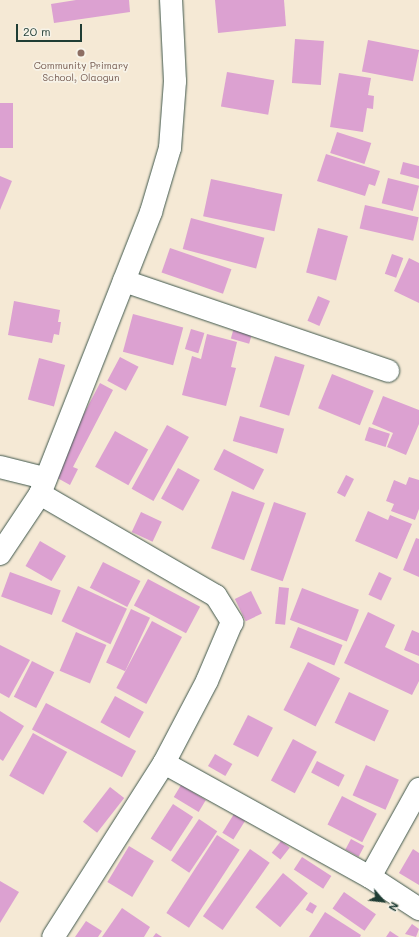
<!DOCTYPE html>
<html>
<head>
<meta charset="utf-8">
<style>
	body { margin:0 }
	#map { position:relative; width:419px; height:937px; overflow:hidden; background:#f5e9d5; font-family:Mali,sans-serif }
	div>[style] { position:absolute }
	.building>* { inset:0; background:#dca1d1; transform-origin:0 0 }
	.roads { filter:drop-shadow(0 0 1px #3f574c) drop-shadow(0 0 1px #3f574c) }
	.minor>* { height:22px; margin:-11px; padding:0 11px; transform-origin:11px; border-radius:11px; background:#fff }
	.dots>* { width:11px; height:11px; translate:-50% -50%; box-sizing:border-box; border:2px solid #f7f3e8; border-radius:50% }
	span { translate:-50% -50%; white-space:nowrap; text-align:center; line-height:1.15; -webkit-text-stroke:3.5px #f7f3e8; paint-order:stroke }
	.education-label { font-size:10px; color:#785e54 }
	.north { position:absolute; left:363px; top:881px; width:40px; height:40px; -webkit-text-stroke:3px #f7f3e8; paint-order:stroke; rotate:118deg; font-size:11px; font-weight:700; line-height:16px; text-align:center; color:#1f3d34 }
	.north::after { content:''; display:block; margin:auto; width:14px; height:18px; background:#1f3d34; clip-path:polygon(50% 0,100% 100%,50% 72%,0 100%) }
	.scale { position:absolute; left:16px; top:24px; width:66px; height:18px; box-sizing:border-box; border:2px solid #1f3d34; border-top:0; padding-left:5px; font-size:12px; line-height:14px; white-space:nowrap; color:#1f3d34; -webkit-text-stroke:3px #f7f3e8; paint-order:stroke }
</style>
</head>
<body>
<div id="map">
	<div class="building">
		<div style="clip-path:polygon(76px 0,129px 0,130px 12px,54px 23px,51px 4px)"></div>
		<div style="clip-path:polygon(215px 0,284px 0,286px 26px,218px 33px)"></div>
		<div style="left:295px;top:39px;width:29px;height:44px;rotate:4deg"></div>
		<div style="left:368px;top:40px;width:52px;height:32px;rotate:11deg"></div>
		<div style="left:227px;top:72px;width:48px;height:35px;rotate:10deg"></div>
		<div style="clip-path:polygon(339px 73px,371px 78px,368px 95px,374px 96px,373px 109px,367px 108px,363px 132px,330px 127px)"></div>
		<div style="left:0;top:103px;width:13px;height:45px"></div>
		<div style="left:337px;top:132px;width:36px;height:22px;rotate:18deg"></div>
		<div style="clip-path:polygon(326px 154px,380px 171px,375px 186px,369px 184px,365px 196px,317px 181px)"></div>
		<div style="clip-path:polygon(403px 162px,419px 166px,419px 179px,400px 174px)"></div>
		<div style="clip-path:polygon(0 176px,12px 181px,0 210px)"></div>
		<div style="left:388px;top:178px;width:32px;height:26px;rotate:14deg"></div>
		<div style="left:211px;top:179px;width:73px;height:38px;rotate:12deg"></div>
		<div style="left:365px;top:205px;width:55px;height:24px;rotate:13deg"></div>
		<div style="left:191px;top:218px;width:76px;height:32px;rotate:15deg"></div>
		<div style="left:318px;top:228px;width:31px;height:46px;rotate:15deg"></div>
		<div style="left:170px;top:248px;width:65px;height:26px;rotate:19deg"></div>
		<div style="left:392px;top:254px;width:12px;height:21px;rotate:20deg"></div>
		<div style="clip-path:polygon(409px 258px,419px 263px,419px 303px,394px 291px)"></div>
		<div style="left:318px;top:296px;width:13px;height:27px;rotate:23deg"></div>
		<div style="clip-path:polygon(14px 301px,60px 310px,58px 322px,61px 322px,59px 335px,54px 334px,52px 343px,8px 335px)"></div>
		<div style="left:133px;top:314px;width:52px;height:39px;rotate:15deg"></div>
		<div style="left:235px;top:324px;width:19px;height:15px;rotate:16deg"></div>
		<div style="left:191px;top:329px;width:14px;height:21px;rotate:17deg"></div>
		<div style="clip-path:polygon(207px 334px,237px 342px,231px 367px,236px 368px,226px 406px,182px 395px,192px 356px,201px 359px)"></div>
		<div style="left:275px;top:356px;width:31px;height:53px;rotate:17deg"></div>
		<div style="left:120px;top:357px;width:21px;height:27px;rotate:28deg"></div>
		<div style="left:39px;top:358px;width:27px;height:43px;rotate:15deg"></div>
		<div style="left:332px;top:374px;width:45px;height:37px;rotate:22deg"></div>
		<div style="clip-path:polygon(100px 383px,113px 390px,73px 467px,78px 469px,70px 485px,52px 475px)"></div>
		<div style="clip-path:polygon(383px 396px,419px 410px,419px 424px,406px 455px,387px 447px,393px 433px,372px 424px)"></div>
		<div style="left:240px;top:416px;width:46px;height:26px;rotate:16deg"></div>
		<div style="left:167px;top:425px;width:25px;height:73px;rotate:29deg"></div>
		<div style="left:369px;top:427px;width:22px;height:14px;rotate:18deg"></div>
		<div style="left:115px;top:431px;width:38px;height:41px;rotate:29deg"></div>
		<div style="left:224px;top:449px;width:45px;height:23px;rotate:27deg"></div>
		<div style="left:178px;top:468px;width:25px;height:35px;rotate:29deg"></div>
		<div style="left:346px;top:475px;width:9px;height:20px;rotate:27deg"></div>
		<div style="clip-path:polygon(409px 477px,419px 480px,419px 509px,415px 520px,391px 511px,394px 504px,386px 501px,394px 480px,406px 485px)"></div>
		<div style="left:232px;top:491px;width:35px;height:61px;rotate:20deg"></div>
		<div style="left:274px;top:502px;width:34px;height:72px;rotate:19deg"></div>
		<div style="clip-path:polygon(368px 511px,388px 520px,390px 515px,412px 524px,397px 559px,355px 541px)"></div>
		<div style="left:141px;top:512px;width:23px;height:22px;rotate:25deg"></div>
		<div style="clip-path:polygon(416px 538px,419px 539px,419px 577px,403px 570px)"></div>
		<div style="left:40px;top:541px;width:30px;height:29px;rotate:30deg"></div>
		<div style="left:103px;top:562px;width:42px;height:29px;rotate:27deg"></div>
		<div style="left:10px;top:572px;width:54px;height:26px;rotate:20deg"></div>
		<div style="left:379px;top:572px;width:14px;height:25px;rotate:25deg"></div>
		<div style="left:148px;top:579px;width:59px;height:30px;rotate:28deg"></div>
		<div style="left:78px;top:586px;width:54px;height:39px;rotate:25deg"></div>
		<div style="left:279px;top:587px;width:10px;height:37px;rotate:6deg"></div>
		<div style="left:302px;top:588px;width:61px;height:34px;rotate:21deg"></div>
		<div style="left:251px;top:591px;width:25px;height:18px;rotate:64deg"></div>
		<div style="left:131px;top:609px;width:21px;height:59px;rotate:25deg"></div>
		<div style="clip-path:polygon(368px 612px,395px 625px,385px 647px,419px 664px,419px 681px,412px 695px,344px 663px)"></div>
		<div style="left:152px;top:621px;width:34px;height:76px;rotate:28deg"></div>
		<div style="left:298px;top:627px;width:48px;height:22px;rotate:22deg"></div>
		<div style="clip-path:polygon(412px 630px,419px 633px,419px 656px,404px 650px)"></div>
		<div style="left:76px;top:632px;width:33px;height:42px;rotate:23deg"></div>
		<div style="clip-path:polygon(0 645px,30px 660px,9px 698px,0 693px)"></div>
		<div style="left:32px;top:661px;width:25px;height:40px;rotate:27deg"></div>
		<div style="left:308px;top:662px;width:36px;height:54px;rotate:27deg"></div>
		<div style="left:349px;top:692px;width:44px;height:34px;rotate:25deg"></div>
		<div style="left:115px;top:696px;width:33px;height:30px;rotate:29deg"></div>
		<div style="left:46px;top:703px;width:102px;height:30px;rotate:28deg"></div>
		<div style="clip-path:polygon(0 711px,24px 726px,3px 761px,0 759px)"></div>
		<div style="left:248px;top:715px;width:28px;height:33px;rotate:27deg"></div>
		<div style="left:33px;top:733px;width:39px;height:49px;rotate:29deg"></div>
		<div style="left:293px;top:739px;width:27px;height:47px;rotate:28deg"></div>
		<div style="left:215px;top:754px;width:20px;height:14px;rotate:30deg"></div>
		<div style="left:317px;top:761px;width:31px;height:13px;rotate:27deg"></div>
		<div style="left:366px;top:765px;width:36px;height:33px;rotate:24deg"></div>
		<div style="left:181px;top:785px;width:29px;height:14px;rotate:31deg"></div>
		<div style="left:110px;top:787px;width:18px;height:44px;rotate:38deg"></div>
		<div style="left:342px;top:796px;width:39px;height:32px;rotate:27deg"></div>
		<div style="left:173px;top:804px;width:24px;height:41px;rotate:33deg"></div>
		<div style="left:234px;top:814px;width:13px;height:22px;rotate:32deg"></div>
		<div style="left:199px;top:819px;width:22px;height:50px;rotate:34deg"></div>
		<div style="left:217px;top:835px;width:27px;height:93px;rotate:33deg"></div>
		<div style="left:351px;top:839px;width:15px;height:12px;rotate:28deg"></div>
		<div style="left:281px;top:841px;width:11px;height:15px;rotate:38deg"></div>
		<div style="left:129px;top:846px;width:29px;height:42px;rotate:31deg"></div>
		<div style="left:250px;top:849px;width:24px;height:82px;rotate:35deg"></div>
		<div style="clip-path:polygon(413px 849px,419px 853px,419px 885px,399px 873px)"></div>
		<div style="left:302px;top:857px;width:35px;height:15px;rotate:33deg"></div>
		<div style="left:283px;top:873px;width:32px;height:44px;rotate:39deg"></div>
		<div style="clip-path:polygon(0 881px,19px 892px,0 923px)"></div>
		<div style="left:344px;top:892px;width:39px;height:20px;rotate:35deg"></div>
		<div style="left:310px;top:902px;width:8px;height:9px;rotate:30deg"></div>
		<div style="clip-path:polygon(122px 908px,150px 927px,144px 937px,102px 937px)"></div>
		<div style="clip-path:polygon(325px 912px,361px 935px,360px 937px,309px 937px)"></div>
		<div style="clip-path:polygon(86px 921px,102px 931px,98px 937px,75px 937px)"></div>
		<div style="clip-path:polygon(412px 924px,419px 929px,416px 937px,405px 934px)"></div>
		<div style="clip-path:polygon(390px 931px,399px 937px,386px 937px)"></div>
		<div style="clip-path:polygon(156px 933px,162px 937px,153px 937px)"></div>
	</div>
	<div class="roads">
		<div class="minor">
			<div style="left:124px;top:281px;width:279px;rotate:18.8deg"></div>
			<div style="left:0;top:467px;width:45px;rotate:14deg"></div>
			<div style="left:40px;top:494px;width:203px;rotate:30.1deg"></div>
			<div style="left:216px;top:596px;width:31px;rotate:58deg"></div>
			<div style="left:232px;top:622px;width:64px;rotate:113deg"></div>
			<div style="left:207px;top:681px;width:93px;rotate:117.7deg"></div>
			<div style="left:164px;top:763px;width:206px;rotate:122.5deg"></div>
			<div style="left:0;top:554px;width:72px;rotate:-56.3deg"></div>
			<div style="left:40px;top:494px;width:303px;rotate:-68.5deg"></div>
			<div style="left:151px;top:212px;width:67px;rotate:-73.5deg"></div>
			<div style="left:170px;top:148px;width:67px;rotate:-85.7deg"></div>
			<div style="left:175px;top:81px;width:81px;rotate:-92.8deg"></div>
			<div style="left:164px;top:763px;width:235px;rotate:29deg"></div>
			<div style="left:370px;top:877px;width:59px;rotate:33.1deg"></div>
			<div style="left:370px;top:877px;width:101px;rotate:-60.9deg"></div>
		</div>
	</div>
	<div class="dots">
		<div style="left:81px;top:53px;background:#8d6e63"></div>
	</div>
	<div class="education-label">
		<span style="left:81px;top:71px">Community Primary<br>School, Olaogun</span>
	</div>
	<div class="north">N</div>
	<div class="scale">20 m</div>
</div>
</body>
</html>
